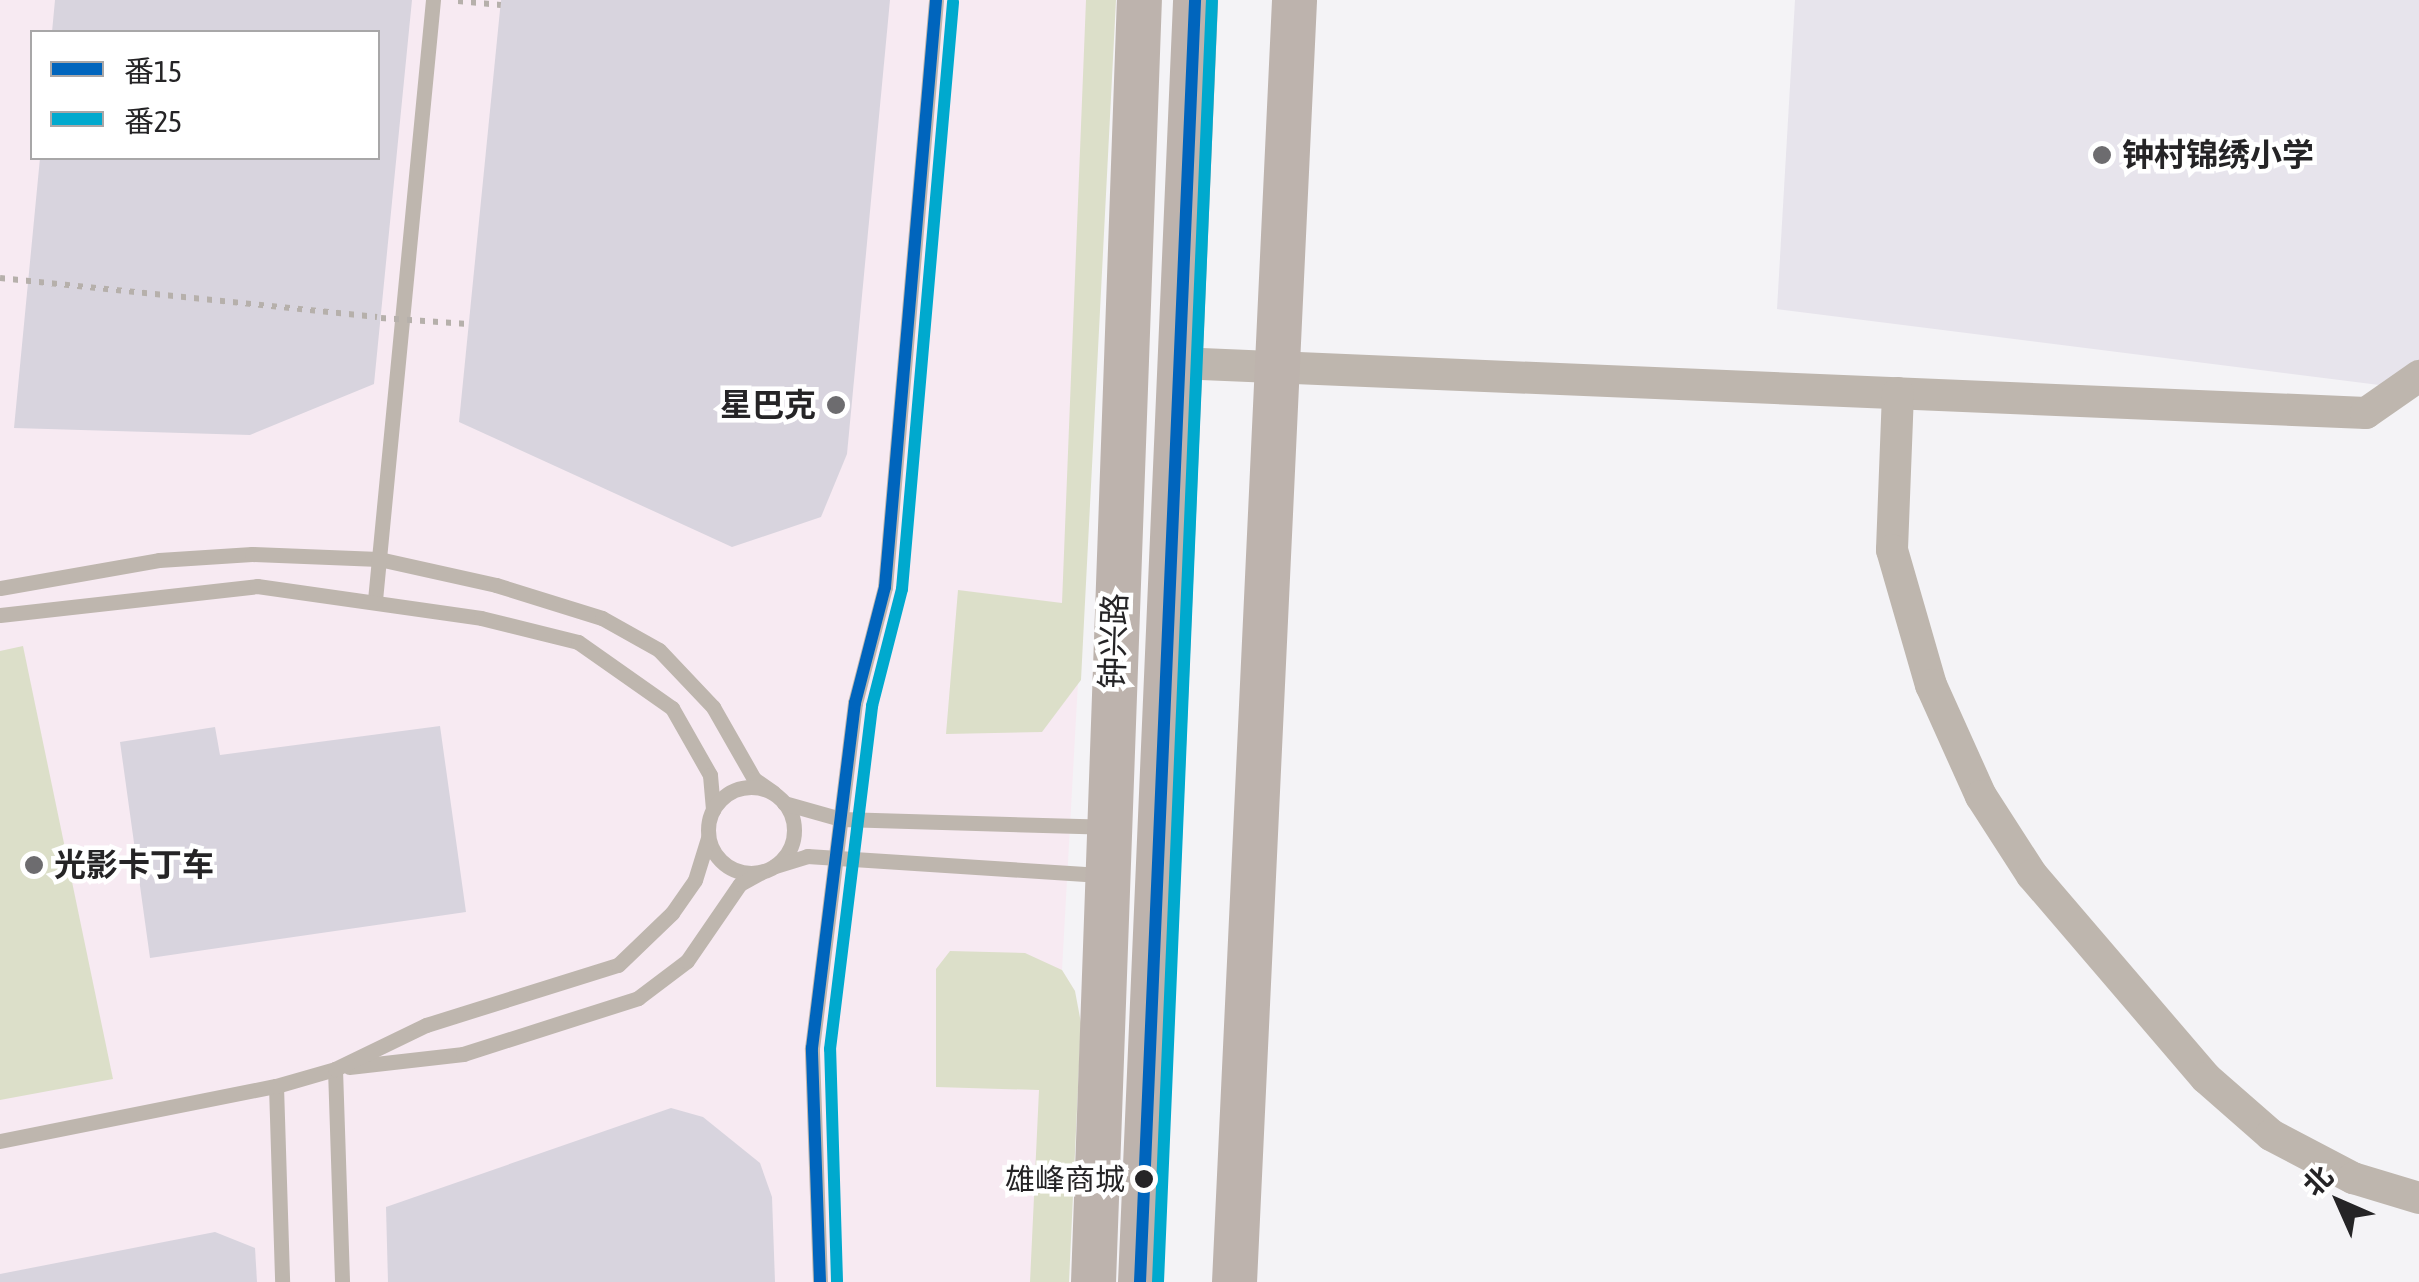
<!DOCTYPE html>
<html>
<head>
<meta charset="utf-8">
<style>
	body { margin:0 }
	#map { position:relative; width:2419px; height:1282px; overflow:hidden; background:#f4f3f6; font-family:"Asap Condensed","Noto Sans SC",sans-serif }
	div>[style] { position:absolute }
	.commercial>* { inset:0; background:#f7eaf2 }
	.built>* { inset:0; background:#e7e4ec }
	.green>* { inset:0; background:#dcdfc9 }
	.building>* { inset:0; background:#d8d4de }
	.path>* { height:6px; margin-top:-3px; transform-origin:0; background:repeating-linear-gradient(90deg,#b6b0ab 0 5px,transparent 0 13px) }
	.lane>* { height:15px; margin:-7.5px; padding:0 7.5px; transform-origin:7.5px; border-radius:7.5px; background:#beb6ae }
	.lane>.ring { margin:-7.5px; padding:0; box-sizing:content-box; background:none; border:15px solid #beb6ae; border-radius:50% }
	.street>* { height:32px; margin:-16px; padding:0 16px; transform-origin:16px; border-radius:16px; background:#beb6ae }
	.secondary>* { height:45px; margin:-22.5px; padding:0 22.5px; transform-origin:22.5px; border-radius:22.5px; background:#bdb3ad }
	.path-bridge>* { height:6px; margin-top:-3px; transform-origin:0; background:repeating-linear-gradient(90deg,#b6b0ab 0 5px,transparent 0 13px) }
	.bus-1>* { height:12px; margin:-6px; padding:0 6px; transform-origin:6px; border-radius:6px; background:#0065bd }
	.bus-2>* { height:12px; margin:-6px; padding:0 6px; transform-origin:6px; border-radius:6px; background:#00a9ce }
	.dots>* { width:28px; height:28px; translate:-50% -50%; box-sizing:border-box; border:5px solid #fff; border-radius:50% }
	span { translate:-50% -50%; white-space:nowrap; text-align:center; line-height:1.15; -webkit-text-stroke:9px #fff; paint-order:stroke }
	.bus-label { font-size:30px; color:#252426 }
	.right { translate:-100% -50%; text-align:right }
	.poi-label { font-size:32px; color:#252426; font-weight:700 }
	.left { translate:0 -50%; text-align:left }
	.street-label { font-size:32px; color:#252426 }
	.legend { position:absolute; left:30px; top:30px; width:350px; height:130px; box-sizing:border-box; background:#fff; border:2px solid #a8a7a8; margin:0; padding:12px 18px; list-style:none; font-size:30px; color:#252426 }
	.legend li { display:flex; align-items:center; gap:20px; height:50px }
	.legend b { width:50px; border:2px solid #a8a7a8 }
	.north { position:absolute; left:2289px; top:1152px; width:100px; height:100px; -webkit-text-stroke:8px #fff; paint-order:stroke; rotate:315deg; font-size:28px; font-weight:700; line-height:40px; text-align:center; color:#252426 }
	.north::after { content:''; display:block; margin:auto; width:35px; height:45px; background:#252426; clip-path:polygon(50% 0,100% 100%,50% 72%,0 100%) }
</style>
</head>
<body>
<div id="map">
	<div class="commercial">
		<div style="clip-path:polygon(evenodd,0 0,1116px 0,1062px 970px,1075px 991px,1069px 1282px,0 1282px,0 0,32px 32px,378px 32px,378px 158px,32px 158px,32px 32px)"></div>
	</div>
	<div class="built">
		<div style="clip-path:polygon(1795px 0,2419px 0,2419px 390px,1777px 309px)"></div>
	</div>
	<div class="green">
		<div style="clip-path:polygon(1086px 0,1116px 0,1081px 680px,1042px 732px,946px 734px,958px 590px,1062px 603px)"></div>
		<div style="clip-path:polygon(23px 646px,113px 1079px,0 1100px,0 651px)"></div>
		<div style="clip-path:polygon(950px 951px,1025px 953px,1062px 970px,1075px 991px,1081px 1023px,1069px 1282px,1030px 1282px,1039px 1090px,936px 1087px,936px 969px)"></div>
	</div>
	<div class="building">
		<div style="clip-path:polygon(55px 0,412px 0,374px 384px,250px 435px,14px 428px,40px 158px,378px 158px,378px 32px,52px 32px)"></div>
		<div style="clip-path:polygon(501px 0,890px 0,847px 454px,821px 517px,732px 547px,459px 422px)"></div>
		<div style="clip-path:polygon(440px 726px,466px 912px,150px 958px,120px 742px,215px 727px,220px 755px)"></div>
		<div style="clip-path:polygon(671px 1108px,703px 1117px,760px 1163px,772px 1197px,775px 1282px,388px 1282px,386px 1207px)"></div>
		<div style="clip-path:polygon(215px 1232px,255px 1248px,257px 1282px,0 1282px,0 1274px)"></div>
	</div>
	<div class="path">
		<div style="left:458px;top:1px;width:43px;rotate:5.3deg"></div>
		<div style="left:0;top:278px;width:379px;rotate:5.9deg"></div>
	</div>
	<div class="lane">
		<div style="left:0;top:588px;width:161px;rotate:-10deg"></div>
		<div style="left:159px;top:560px;width:93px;rotate:-3.7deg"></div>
		<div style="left:252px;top:554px;width:127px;rotate:2.3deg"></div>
		<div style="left:379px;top:559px;width:120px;rotate:12.5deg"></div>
		<div style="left:496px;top:585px;width:111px;rotate:17.3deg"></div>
		<div style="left:602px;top:618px;width:65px;rotate:29.3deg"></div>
		<div style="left:659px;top:650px;width:79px;rotate:46.5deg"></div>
		<div style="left:713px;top:707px;width:83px;rotate:60.3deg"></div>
		<div style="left:754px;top:779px;width:24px;rotate:35deg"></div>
		<div style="left:375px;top:600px;width:603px;rotate:-84.48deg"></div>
		<div style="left:0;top:615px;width:259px;rotate:-6.4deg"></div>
		<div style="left:257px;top:586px;width:226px;rotate:8.1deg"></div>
		<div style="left:481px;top:618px;width:100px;rotate:13.9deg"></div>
		<div style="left:578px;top:642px;width:115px;rotate:35.1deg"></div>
		<div style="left:672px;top:708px;width:77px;rotate:60.4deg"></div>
		<div style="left:710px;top:775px;width:35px;rotate:85deg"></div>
		<div class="ring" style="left:708px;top:787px;width:71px;height:71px"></div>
		<div style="left:784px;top:803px;width:59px;rotate:15.7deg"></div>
		<div style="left:841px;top:819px;width:265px;rotate:1.7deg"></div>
		<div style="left:775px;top:866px;width:34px;rotate:-17deg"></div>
		<div style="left:807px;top:856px;width:298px;rotate:3.7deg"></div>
		<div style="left:349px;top:1067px;width:115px;rotate:-6.5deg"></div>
		<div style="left:463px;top:1054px;width:184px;rotate:-17.7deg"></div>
		<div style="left:638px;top:998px;width:61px;rotate:-37.1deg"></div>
		<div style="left:687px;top:961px;width:93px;rotate:-55.5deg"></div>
		<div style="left:740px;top:884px;width:25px;rotate:-29deg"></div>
		<div style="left:335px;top:1069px;width:213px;rotate:88.1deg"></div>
		<div style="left:276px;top:1086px;width:196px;rotate:88.2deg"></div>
		<div style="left:0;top:1141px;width:281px;rotate:-11.3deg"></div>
		<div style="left:276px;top:1086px;width:61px;rotate:-16.1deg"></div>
		<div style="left:335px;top:1069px;width:101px;rotate:-25.8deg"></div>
		<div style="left:426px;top:1025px;width:201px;rotate:-17.4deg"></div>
		<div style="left:618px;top:965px;width:75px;rotate:-43.9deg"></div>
		<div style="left:672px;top:913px;width:40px;rotate:-55.1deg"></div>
		<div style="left:695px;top:880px;width:44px;rotate:-72.8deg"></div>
		<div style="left:820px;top:1282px;width:234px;rotate:-92deg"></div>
		<div style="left:812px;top:1048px;width:348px;rotate:-82.9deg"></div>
		<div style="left:855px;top:703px;width:120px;rotate:-75.5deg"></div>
		<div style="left:885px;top:587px;width:589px;rotate:-85.03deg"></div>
	</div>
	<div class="street">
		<div style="left:1178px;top:363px;width:1189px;rotate:2.41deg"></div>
		<div style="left:2366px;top:413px;width:65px;rotate:-34.9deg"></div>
		<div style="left:1898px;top:393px;width:157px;rotate:92.2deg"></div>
		<div style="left:1892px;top:550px;width:141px;rotate:73.9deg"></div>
		<div style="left:1931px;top:685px;width:122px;rotate:65.8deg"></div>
		<div style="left:1981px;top:796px;width:94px;rotate:57.2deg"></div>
		<div style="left:2032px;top:875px;width:267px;rotate:49.4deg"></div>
		<div style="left:2206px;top:1078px;width:86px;rotate:41.2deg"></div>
		<div style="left:2271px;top:1135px;width:93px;rotate:27.7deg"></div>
		<div style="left:2353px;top:1178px;width:69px;rotate:16.9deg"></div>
	</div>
	<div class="secondary">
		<div style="left:1093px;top:1282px;width:1283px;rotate:-87.95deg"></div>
		<div style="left:1140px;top:1282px;width:1283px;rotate:-87.54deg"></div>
		<div style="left:1234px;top:1282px;width:1283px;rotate:-87.32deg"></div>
	</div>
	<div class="path-bridge">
		<div style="left:381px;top:318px;width:87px;rotate:3.9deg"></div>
	</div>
	<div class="bus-1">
		<div style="left:820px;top:1282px;width:234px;rotate:-92deg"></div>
		<div style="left:812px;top:1048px;width:348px;rotate:-82.9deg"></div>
		<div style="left:855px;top:703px;width:120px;rotate:-75.5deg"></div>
		<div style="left:885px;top:587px;width:589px;rotate:-85.03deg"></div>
		<div style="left:1140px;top:1282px;width:1283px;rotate:-87.54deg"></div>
	</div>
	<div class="bus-2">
		<div style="left:837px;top:1281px;width:232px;rotate:-91.7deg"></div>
		<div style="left:830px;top:1049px;width:346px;rotate:-83deg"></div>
		<div style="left:872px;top:706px;width:121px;rotate:-75.6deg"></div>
		<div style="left:902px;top:589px;width:589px;rotate:-85.03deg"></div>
		<div style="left:1158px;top:1282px;width:1282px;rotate:-87.59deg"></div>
	</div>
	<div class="dots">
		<div style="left:2102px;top:155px;background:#6d6c6f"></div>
		<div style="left:836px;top:405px;background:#6d6c6f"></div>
		<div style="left:34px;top:865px;background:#6d6c6f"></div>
		<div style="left:1144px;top:1179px;background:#252426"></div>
	</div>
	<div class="bus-label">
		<span class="right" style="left:1125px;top:1179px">雄峰商城</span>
	</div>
	<div class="poi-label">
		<span class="left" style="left:2122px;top:155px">钟村锦绣小学</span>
		<span class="right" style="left:816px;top:405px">星巴克</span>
		<span class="left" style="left:54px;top:865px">光影卡丁车</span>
	</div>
	<div class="street-label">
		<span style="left:1114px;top:641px;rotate:-88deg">钟兴路</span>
	</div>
	<ul class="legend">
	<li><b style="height:12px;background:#0065bd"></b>番15</li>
	<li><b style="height:12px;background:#00a9ce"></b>番25</li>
	</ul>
	<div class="north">北</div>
</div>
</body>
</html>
